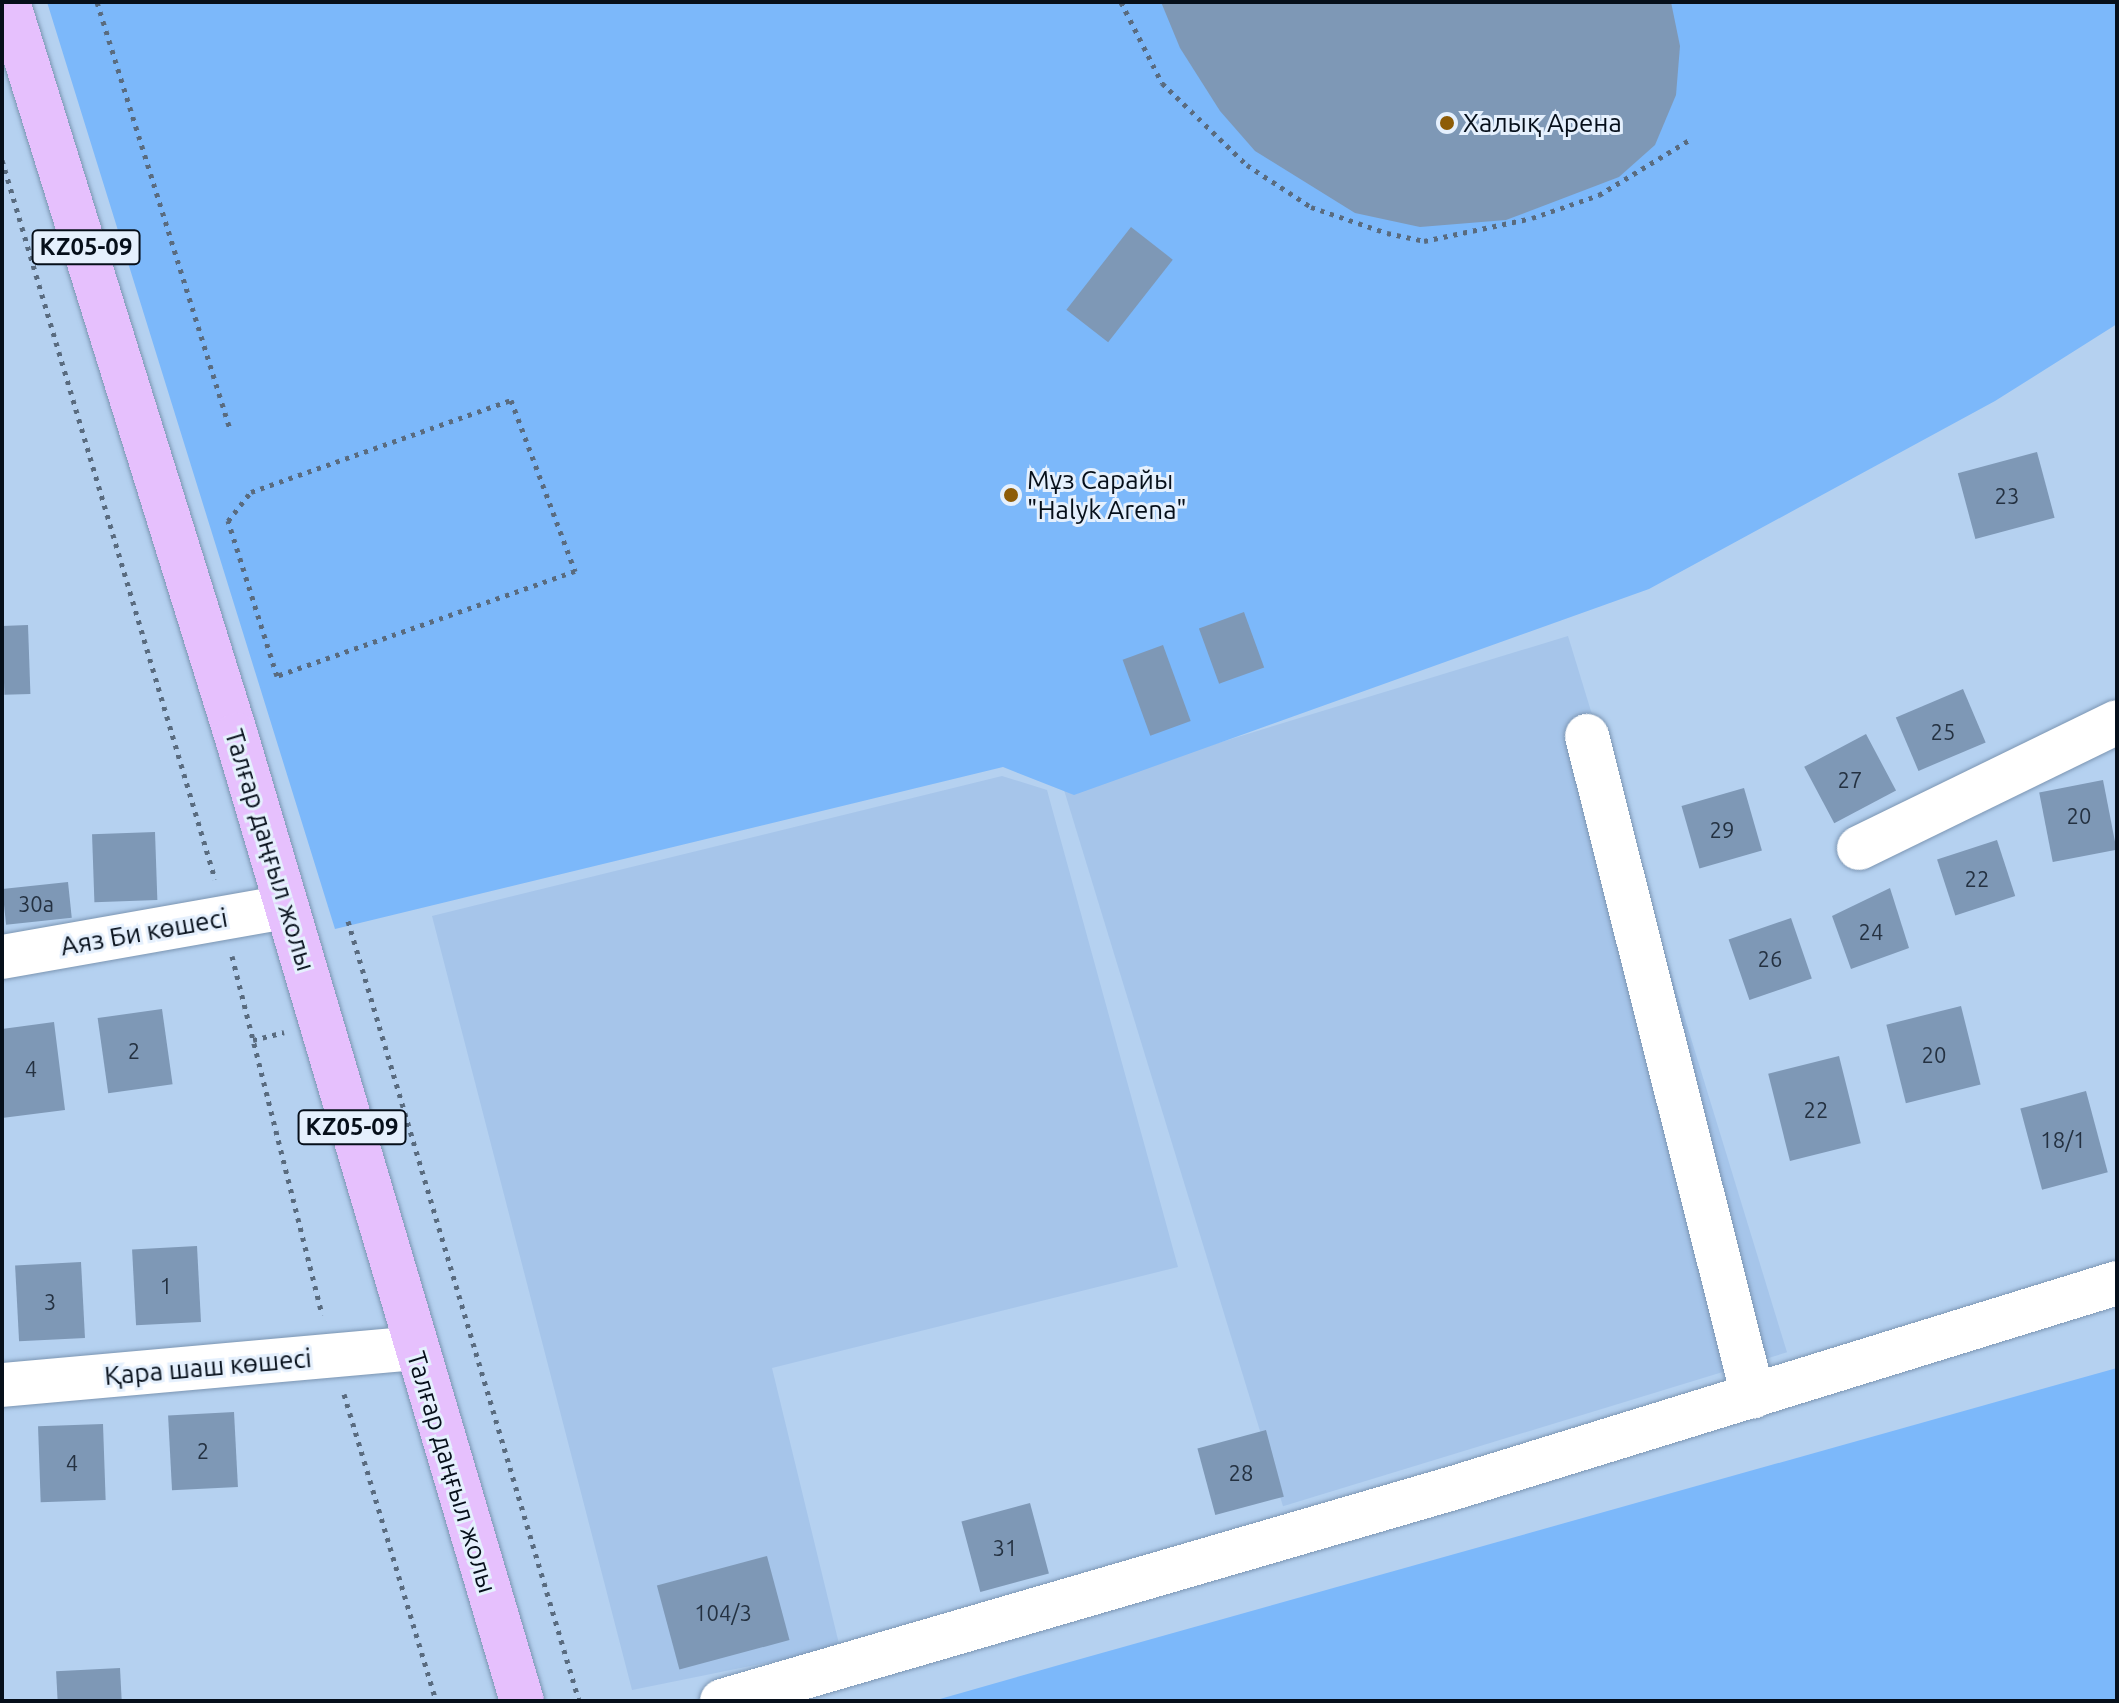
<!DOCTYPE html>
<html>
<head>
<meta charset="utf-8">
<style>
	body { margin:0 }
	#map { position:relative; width:2119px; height:1703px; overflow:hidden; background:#b5d1f0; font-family:Ubuntu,sans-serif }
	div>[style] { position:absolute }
	.built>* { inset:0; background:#a6c5ea; transform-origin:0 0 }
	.green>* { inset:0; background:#7cb8fa }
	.building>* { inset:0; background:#7e98b6; transform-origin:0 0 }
	.path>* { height:5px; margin-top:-2.5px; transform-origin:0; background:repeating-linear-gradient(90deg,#596b7f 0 4px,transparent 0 10px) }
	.roads { filter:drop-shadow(0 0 2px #7b95b2) drop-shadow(0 0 2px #7b95b2) }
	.minor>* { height:44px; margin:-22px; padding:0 22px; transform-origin:22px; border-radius:22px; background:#fff }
	.major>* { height:44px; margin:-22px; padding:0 22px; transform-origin:22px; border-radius:22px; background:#e6c0fd }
	.dots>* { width:22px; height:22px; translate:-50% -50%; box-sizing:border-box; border:4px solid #e5f0fd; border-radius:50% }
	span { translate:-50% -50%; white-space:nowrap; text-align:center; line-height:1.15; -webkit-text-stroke:6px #e5f0fd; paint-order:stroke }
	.number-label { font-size:22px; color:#243141 }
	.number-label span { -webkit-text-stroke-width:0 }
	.shield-label span { padding:2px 6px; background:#e5f0fd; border:2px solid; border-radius:6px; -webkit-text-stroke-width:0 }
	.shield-label { font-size:24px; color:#060f1a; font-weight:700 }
	.poi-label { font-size:26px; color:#060f1a }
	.left { translate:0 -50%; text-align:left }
	.street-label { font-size:26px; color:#060f1a }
	.frame { position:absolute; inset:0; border:4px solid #060f1a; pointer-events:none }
</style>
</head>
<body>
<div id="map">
	<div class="built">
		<div style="left:1568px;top:636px;width:749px;height:527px;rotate:73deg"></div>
		<div style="clip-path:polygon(1002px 776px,1047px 790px,1178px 1267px,772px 1368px,840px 1648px,632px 1690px,432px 916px)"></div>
	</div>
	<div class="green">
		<div style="clip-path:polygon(47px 2px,2117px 2px,2117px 324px,1995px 401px,1649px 589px,1074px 795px,1003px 767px,335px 929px)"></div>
		<div style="clip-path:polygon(2117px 1368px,2117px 1701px,933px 1701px,1059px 1665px)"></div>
	</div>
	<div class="building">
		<div style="clip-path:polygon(1161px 2px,1671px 2px,1680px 46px,1676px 95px,1655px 145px,1619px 177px,1506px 220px,1420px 227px,1355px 213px,1255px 151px,1220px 111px,1180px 48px)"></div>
		<div style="left:1131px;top:227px;width:53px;height:105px;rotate:38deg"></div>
		<div style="left:2037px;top:452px;width:68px;height:82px;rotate:75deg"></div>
		<div style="left:1244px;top:612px;width:59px;height:48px;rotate:70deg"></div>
		<div style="left:28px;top:625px;width:69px;height:26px;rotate:88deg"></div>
		<div style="left:1163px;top:645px;width:81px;height:43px;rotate:70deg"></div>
		<div style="left:1963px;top:689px;width:58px;height:73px;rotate:67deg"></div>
		<div style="left:1866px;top:734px;width:64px;height:70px;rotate:62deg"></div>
		<div style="left:2103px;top:780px;width:71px;height:65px;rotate:79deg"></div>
		<div style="left:1744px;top:788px;width:65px;height:65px;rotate:74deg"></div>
		<div style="left:155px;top:832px;width:68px;height:63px;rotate:88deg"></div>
		<div style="left:1997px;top:840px;width:59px;height:63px;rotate:72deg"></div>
		<div style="left:68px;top:882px;width:36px;height:66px;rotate:84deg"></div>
		<div style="clip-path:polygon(1890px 888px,1909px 948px,1851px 969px,1832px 916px)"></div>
		<div style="left:1791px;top:918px;width:64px;height:66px;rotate:71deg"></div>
		<div style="left:1961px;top:1006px;width:81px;height:77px;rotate:76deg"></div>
		<div style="left:162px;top:1009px;width:76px;height:65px;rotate:82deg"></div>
		<div style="clip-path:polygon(54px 1022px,65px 1110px,2px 1118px,2px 1029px)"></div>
		<div style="left:1839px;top:1056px;width:90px;height:73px;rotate:76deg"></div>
		<div style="left:2086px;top:1091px;width:84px;height:68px;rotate:75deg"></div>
		<div style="left:197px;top:1246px;width:76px;height:65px;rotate:87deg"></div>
		<div style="left:81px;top:1262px;width:76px;height:66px;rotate:87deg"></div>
		<div style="left:234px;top:1412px;width:75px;height:66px;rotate:87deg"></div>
		<div style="left:103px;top:1424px;width:76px;height:65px;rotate:88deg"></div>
		<div style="left:1266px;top:1430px;width:69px;height:71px;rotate:75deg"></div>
		<div style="left:1030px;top:1503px;width:73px;height:71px;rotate:75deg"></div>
		<div style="left:767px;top:1556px;width:87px;height:114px;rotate:75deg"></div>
		<div style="left:120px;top:1668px;width:33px;height:64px;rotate:87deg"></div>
	</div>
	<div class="path">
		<div style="left:97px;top:2px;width:448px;rotate:72.7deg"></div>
		<div style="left:1121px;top:2px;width:91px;rotate:63.2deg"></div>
		<div style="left:1162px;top:83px;width:118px;rotate:44deg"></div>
		<div style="left:1247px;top:165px;width:77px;rotate:33.3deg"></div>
		<div style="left:1311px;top:207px;width:80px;rotate:18.9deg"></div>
		<div style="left:1387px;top:233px;width:38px;rotate:12deg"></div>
		<div style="left:1424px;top:241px;width:110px;rotate:-12deg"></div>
		<div style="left:1532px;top:218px;width:71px;rotate:-18.9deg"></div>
		<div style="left:1599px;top:195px;width:105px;rotate:-31.4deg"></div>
		<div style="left:2px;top:160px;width:750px;rotate:73.5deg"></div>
		<div style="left:511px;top:400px;width:183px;rotate:69.5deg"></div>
		<div style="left:575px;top:571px;width:316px;rotate:160.6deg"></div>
		<div style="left:277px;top:676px;width:163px;rotate:-107.5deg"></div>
		<div style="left:228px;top:521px;width:37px;rotate:-52deg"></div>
		<div style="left:251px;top:492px;width:276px;rotate:-19.5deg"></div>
		<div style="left:348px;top:921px;width:813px;rotate:73.5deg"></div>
		<div style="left:232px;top:956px;width:370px;rotate:75.9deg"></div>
		<div style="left:253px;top:1040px;width:32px;rotate:-14deg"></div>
		<div style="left:344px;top:1394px;width:320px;rotate:73.3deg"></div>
	</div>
	<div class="roads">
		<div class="minor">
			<div style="left:1587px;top:736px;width:681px;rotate:75.88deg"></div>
			<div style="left:1859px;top:848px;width:287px;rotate:-26deg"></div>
			<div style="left:2px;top:957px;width:288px;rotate:-10deg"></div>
			<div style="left:2px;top:1385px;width:415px;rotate:-5.1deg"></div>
			<div style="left:722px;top:1701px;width:758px;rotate:-16.24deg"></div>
			<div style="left:1450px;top:1489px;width:698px;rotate:-17.16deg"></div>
		</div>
		<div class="major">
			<div style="left:8px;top:2px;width:768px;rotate:72.72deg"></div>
			<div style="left:236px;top:735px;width:1007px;rotate:73.51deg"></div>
		</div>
	</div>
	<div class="dots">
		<div style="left:1447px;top:123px;background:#8d5c07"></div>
		<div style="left:1011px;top:495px;background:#8d5c07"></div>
	</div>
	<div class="number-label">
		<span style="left:2007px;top:496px">23</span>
		<span style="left:1943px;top:732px">25</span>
		<span style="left:1850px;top:780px">27</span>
		<span style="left:2079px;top:816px">20</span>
		<span style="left:1722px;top:830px">29</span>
		<span style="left:1977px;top:879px">22</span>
		<span style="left:36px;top:904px">30а</span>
		<span style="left:1871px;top:932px">24</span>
		<span style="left:1770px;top:959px">26</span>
		<span style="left:134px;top:1051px">2</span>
		<span style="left:1934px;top:1055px">20</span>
		<span style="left:31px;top:1069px">4</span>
		<span style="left:1816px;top:1110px">22</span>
		<span style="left:2063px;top:1140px">18/1</span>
		<span style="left:166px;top:1286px">1</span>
		<span style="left:50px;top:1302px">3</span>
		<span style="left:203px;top:1451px">2</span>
		<span style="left:72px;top:1463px">4</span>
		<span style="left:1241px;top:1473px">28</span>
		<span style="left:1005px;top:1548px">31</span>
		<span style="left:723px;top:1613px">104/3</span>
	</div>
	<div class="shield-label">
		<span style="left:86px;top:247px">KZ05-09</span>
		<span style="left:352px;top:1127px">KZ05-09</span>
	</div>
	<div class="poi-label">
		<span class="left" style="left:1463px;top:123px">Халық Арена</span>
		<span class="left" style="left:1027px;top:495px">Мұз Сарайы<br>"Halyk Arena"</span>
	</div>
	<div class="street-label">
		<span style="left:270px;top:850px;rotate:73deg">Талғар даңғыл жолы</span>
		<span style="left:144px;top:932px;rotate:-10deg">Аяз Би көшесі</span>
		<span style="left:208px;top:1367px;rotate:-5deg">Қара шаш көшесі</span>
		<span style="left:452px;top:1472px;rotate:73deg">Талғар даңғыл жолы</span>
	</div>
	<div class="frame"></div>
</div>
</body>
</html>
